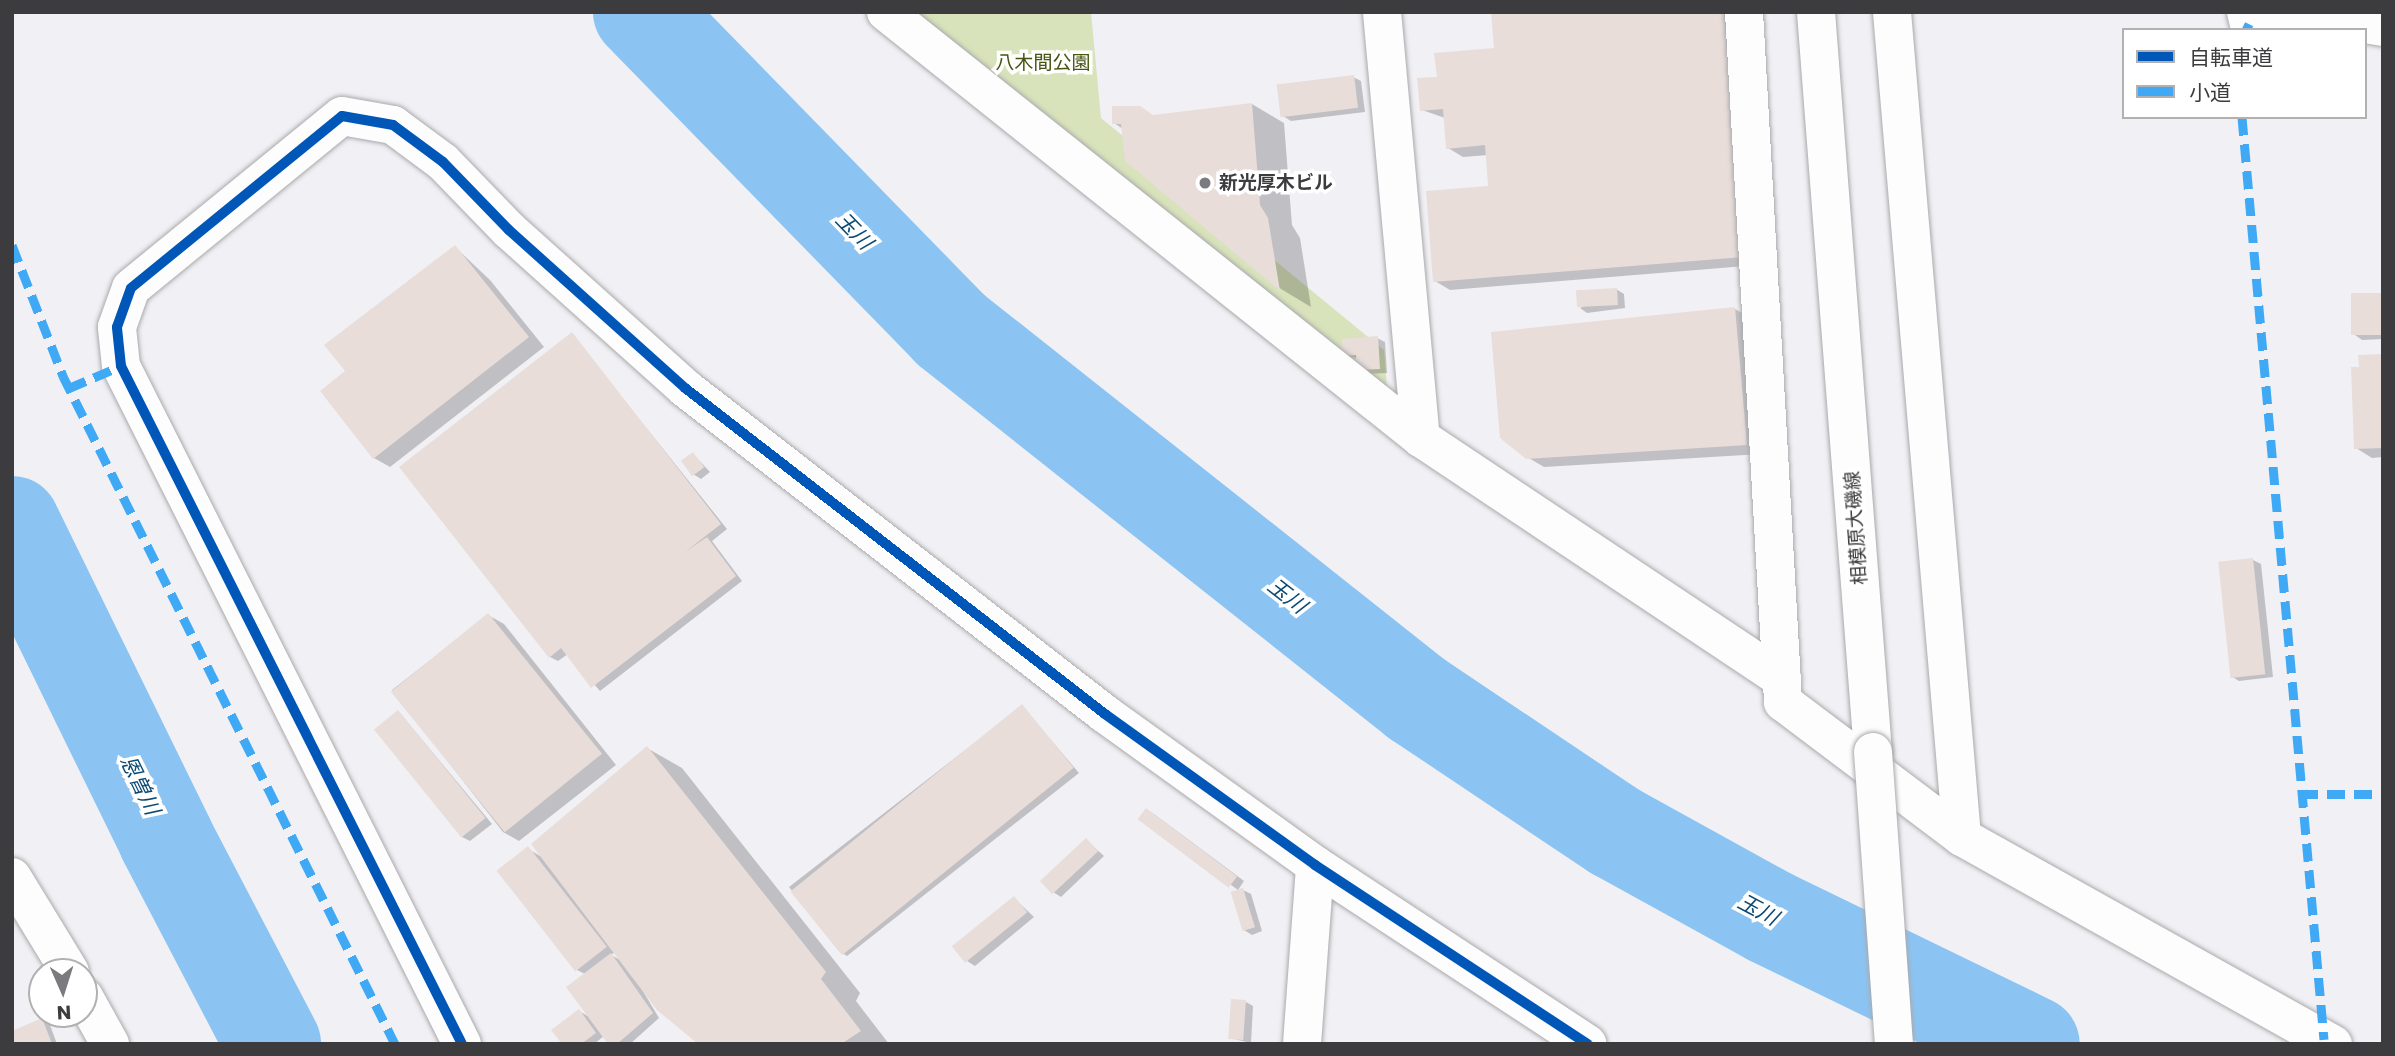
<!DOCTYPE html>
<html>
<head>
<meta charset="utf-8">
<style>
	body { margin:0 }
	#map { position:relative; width:2395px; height:1056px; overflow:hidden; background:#f1f1f5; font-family:Poppins,"Noto Sans JP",sans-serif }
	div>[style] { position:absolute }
	.green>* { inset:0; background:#d8e3bb }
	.shadow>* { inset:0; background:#0003 }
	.river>* { height:96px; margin:-48px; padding:0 48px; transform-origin:48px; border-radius:48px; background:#8bc4f3 }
	.building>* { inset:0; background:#e8ddd9; transform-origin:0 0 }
	.roads { filter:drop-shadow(0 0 2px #aaaaad) drop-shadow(0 0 2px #aaaaad) }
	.street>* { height:38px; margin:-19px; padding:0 19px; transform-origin:19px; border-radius:19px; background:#fdfdfe }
	.secondary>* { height:38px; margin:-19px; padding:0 19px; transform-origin:19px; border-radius:19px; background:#fdfdfe }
	.primary>* { height:38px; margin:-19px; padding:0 19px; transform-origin:19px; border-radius:19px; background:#fdfdfe }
	.bridges { filter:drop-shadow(0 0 2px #aaaaad) drop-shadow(0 0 2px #aaaaad) }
	.primary-bridge>* { height:38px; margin:-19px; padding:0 19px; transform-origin:19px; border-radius:19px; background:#fdfdfe }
	.quiet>* { height:9px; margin-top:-4.5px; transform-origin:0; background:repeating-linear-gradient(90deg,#3fa9f5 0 18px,transparent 0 27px) }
	.cycleway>* { height:10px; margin:-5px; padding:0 5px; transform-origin:5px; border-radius:5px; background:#0057b8 }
	.dots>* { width:19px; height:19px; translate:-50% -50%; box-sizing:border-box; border:4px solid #fff; border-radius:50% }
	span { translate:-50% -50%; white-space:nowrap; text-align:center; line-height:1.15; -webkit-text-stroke:7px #fff; paint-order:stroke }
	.park-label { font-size:19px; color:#465510 }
	.poi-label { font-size:19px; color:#3c3c3f; font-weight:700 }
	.left { translate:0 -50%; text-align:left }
	.street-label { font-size:19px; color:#3c3c3f }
	.water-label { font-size:21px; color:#0a4973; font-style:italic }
	.frame { position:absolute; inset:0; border:14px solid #3c3c3f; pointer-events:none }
	.legend { position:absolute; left:2122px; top:28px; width:245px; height:91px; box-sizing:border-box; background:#fff; border:2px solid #b1b1b2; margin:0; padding:9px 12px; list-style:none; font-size:21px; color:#3c3c3f }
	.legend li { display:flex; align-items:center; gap:14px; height:35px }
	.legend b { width:35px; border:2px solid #b1b1b2 }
	.north { position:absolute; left:28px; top:958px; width:70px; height:70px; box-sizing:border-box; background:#fff; border:2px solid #b1b1b2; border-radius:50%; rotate:177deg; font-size:19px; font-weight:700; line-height:28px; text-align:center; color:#3c3c3f }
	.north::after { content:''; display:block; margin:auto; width:24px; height:32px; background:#7b7b7f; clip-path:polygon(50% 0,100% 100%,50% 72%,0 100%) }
</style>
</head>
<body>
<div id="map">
	<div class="green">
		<div style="clip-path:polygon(902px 12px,1091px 12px,1101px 118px,1384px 350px,1388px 400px)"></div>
	</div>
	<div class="shadow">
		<div style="clip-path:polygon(1493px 12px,1738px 12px,1758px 265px,1450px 290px,1435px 281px,1490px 188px,1488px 155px,1463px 157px,1448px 148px,1445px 118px,1422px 110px,1439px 78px,1496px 49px)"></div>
		<div style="clip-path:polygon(1353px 77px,1361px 81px,1365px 112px,1291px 121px,1283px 116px)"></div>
		<div style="clip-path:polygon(1252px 104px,1284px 123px,1292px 225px,1300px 238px,1311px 307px,1281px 289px,1127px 160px,1123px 129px,1114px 123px)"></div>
		<div style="clip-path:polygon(455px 247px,490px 280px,544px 347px,390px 467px,374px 458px,347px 372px)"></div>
		<div style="clip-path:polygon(1616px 289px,1624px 294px,1625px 308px,1587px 313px,1580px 308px)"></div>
		<div style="clip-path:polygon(2383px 295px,2383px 339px,2362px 340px,2355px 335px)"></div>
		<div style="clip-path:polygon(1735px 309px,1751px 318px,1762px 454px,1544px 467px,1527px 457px)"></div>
		<div style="clip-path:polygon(572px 335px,727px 529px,712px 541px,742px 581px,600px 691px,568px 654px,558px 661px,550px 657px)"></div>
		<div style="clip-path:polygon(1377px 338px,1385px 342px,1387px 373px,1366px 374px,1358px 359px,1344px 355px)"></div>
		<div style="clip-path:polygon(2383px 356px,2383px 457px,2372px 458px,2356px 448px)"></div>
		<div style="clip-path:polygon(693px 454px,710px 472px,701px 479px,693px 474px)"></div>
		<div style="clip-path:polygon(2253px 560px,2261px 564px,2273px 677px,2239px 681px,2231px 676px)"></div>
		<div style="clip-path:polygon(488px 615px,504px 624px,616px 765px,519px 841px,503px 832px,392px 690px)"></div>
		<div style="clip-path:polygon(1022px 706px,1079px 773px,847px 956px,839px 951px,789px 887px)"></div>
		<div style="clip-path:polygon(399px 712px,492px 824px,470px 841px,462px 837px)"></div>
		<div style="clip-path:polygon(evenodd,647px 748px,682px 768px,860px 993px,856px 1001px,889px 1044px,701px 1044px,637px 981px,659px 1018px,630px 1044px,610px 1044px,604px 1036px,594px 1044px,564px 1044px,579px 1011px,591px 1018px,585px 974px,577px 970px,528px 849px,542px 857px,647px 748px,615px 952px,622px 961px,611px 955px,615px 952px)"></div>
		<div style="clip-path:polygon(1154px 814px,1244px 881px,1238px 890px,1140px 819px)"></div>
		<div style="clip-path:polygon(1086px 840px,1104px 856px,1061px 897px,1053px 892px)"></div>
		<div style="clip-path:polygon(1243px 890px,1251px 894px,1262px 931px,1252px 935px,1244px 930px)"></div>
		<div style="clip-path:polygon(1014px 898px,1034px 917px,975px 966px,967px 961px)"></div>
		<div style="clip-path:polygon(1246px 1002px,1253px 1006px,1251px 1043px,1230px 1038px)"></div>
		<div style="clip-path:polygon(42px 1020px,50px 1025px,57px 1044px,12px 1044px)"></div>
	</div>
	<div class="river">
		<div style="left:641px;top:12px;width:443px;rotate:45.7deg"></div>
		<div style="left:950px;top:329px;width:596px;rotate:38.39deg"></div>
		<div style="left:1417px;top:699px;width:239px;rotate:33.8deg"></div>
		<div style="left:1616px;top:832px;width:176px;rotate:28.9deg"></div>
		<div style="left:1770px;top:917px;width:291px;rotate:25.9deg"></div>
		<div style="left:12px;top:524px;width:351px;rotate:63.9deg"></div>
		<div style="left:166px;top:839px;width:231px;rotate:62.4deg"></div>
	</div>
	<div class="building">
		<div style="clip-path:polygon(1491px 12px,1724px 12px,1743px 257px,1433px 282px,1426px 191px,1488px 186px,1485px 145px,1446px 149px,1443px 109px,1420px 111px,1417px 78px,1437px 77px,1434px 53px,1494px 48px)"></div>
		<div style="left:1354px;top:75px;width:33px;height:78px;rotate:83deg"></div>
		<div style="clip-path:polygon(1252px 103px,1260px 205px,1268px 218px,1280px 291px,1125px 161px,1121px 124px,1112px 124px,1112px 106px,1140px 106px,1153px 115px)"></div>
		<div style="clip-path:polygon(455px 245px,529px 337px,373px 459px,320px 391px,345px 371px,324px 345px)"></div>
		<div style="left:1617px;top:288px;width:17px;height:41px;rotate:87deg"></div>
		<div style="left:2383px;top:293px;width:42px;height:32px;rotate:90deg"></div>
		<div style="clip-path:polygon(1735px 307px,1747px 445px,1526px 459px,1500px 438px,1491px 332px)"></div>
		<div style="clip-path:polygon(572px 332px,721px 524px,685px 552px,707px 537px,736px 576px,591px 688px,561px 648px,549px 658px,399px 467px)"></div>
		<div style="clip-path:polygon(1378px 336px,1380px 369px,1357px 370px,1356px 355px,1342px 356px,1342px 339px)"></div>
		<div style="clip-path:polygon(2383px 354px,2383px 448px,2354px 449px,2351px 367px,2359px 367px,2358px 355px)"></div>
		<div style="left:693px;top:452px;width:19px;height:15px;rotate:54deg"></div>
		<div style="left:2253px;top:558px;width:117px;height:35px;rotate:84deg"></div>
		<div style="left:488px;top:613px;width:181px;height:125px;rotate:51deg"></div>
		<div style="left:1022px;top:704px;width:82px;height:298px;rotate:51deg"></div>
		<div style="left:398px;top:710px;width:139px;height:31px;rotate:51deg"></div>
		<div style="clip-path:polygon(647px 746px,826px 972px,821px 979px,861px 1031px,841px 1044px,698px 1044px,657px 1010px,531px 844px)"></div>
		<div style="left:1146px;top:808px;width:114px;height:14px;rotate:37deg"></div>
		<div style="left:1086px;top:838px;width:18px;height:63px;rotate:47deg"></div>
		<div style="left:528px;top:846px;width:128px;height:40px;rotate:52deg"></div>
		<div style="left:1243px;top:888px;width:41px;height:13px;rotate:73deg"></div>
		<div style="left:1014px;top:896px;width:21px;height:80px;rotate:51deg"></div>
		<div style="clip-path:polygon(611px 953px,653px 1013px,617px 1044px,608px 1044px,566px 987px)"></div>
		<div style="left:1231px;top:999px;width:15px;height:40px;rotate:4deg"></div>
		<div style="clip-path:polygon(579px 1009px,596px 1033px,581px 1044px,562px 1044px,551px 1030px)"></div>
		<div style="clip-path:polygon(42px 1018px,52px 1044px,12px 1044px,12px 1031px)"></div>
	</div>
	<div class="roads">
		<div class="street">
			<div style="left:886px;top:12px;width:684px;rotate:38.53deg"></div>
			<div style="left:1382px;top:12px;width:428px;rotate:84.8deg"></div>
			<div style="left:1421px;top:438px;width:434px;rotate:33.7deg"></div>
			<div style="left:1744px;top:12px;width:691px;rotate:86.76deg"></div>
			<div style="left:1783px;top:702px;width:224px;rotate:37deg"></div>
			<div style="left:1892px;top:12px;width:828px;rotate:85.15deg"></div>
			<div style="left:1962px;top:837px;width:425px;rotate:29.2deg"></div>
			<div style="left:2246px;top:12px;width:12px;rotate:76deg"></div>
			<div style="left:2249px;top:24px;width:87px;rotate:-3.3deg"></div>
			<div style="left:2336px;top:19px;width:48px;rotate:9.7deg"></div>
		</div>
		<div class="secondary">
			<div style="left:12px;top:877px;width:111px;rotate:58.6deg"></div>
			<div style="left:84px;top:997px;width:54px;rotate:61deg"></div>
			<div style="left:462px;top:1044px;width:759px;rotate:-116.7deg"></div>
			<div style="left:121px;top:366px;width:39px;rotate:-96deg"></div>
			<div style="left:117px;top:327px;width:41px;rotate:-70.3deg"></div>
			<div style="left:131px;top:288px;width:272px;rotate:-39.2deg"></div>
			<div style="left:342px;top:116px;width:52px;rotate:10deg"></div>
			<div style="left:393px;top:125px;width:62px;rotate:36.5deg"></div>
			<div style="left:443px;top:162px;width:95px;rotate:45.9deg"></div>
			<div style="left:509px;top:230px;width:237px;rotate:41.9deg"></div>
			<div style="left:685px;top:388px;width:532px;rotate:37.82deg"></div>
			<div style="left:1105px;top:714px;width:259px;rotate:35.7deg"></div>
			<div style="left:1315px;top:865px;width:326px;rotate:33.3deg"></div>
			<div style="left:1302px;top:1044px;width:179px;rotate:-85.8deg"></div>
		</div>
		<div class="primary">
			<div style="left:1816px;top:12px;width:742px;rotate:85.6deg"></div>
		</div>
	</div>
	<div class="bridges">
		<div class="primary-bridge">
			<div style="left:1873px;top:752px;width:293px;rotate:85.9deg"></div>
		</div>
	</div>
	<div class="quiet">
		<div style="left:2246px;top:30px;width:7px;rotate:-63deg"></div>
		<div style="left:2242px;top:117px;width:926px;rotate:84.92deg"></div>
		<div style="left:12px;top:245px;width:141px;rotate:68.7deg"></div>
		<div style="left:63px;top:376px;width:746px;rotate:63.57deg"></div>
		<div style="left:69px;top:388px;width:56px;rotate:-22.9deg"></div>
		<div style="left:2300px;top:794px;width:83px"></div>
	</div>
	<div class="cycleway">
		<div style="left:462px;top:1044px;width:759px;rotate:-116.7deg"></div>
		<div style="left:121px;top:366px;width:39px;rotate:-96deg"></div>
		<div style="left:117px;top:327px;width:41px;rotate:-70.3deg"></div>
		<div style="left:131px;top:288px;width:272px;rotate:-39.2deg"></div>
		<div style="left:342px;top:116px;width:52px;rotate:10deg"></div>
		<div style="left:393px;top:125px;width:62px;rotate:36.5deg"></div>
		<div style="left:443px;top:162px;width:95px;rotate:45.9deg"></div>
		<div style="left:509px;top:230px;width:237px;rotate:41.9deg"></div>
		<div style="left:685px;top:388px;width:532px;rotate:37.82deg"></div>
		<div style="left:1105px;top:714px;width:259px;rotate:35.7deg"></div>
		<div style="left:1315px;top:865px;width:326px;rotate:33.3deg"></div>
	</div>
	<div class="dots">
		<div style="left:1205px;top:183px;background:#7b7b7f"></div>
	</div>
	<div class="park-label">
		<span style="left:1043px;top:63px">八木間公園</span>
	</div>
	<div class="poi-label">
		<span class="left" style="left:1219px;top:183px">新光厚木ビル</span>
	</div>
	<div class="street-label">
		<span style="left:1856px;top:528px;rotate:-94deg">相模原大磯線</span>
	</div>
	<div class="water-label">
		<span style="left:854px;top:231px;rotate:46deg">玉川</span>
		<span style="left:1287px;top:596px;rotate:38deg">玉川</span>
		<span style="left:140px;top:785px;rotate:64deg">恩曽川</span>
		<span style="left:1758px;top:910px;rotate:28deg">玉川</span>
	</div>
	<div class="frame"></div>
	<ul class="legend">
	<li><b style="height:9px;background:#0057b8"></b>自転車道</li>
	<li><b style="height:9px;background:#3fa9f5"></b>小道</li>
	</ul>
	<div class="north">N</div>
</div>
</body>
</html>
